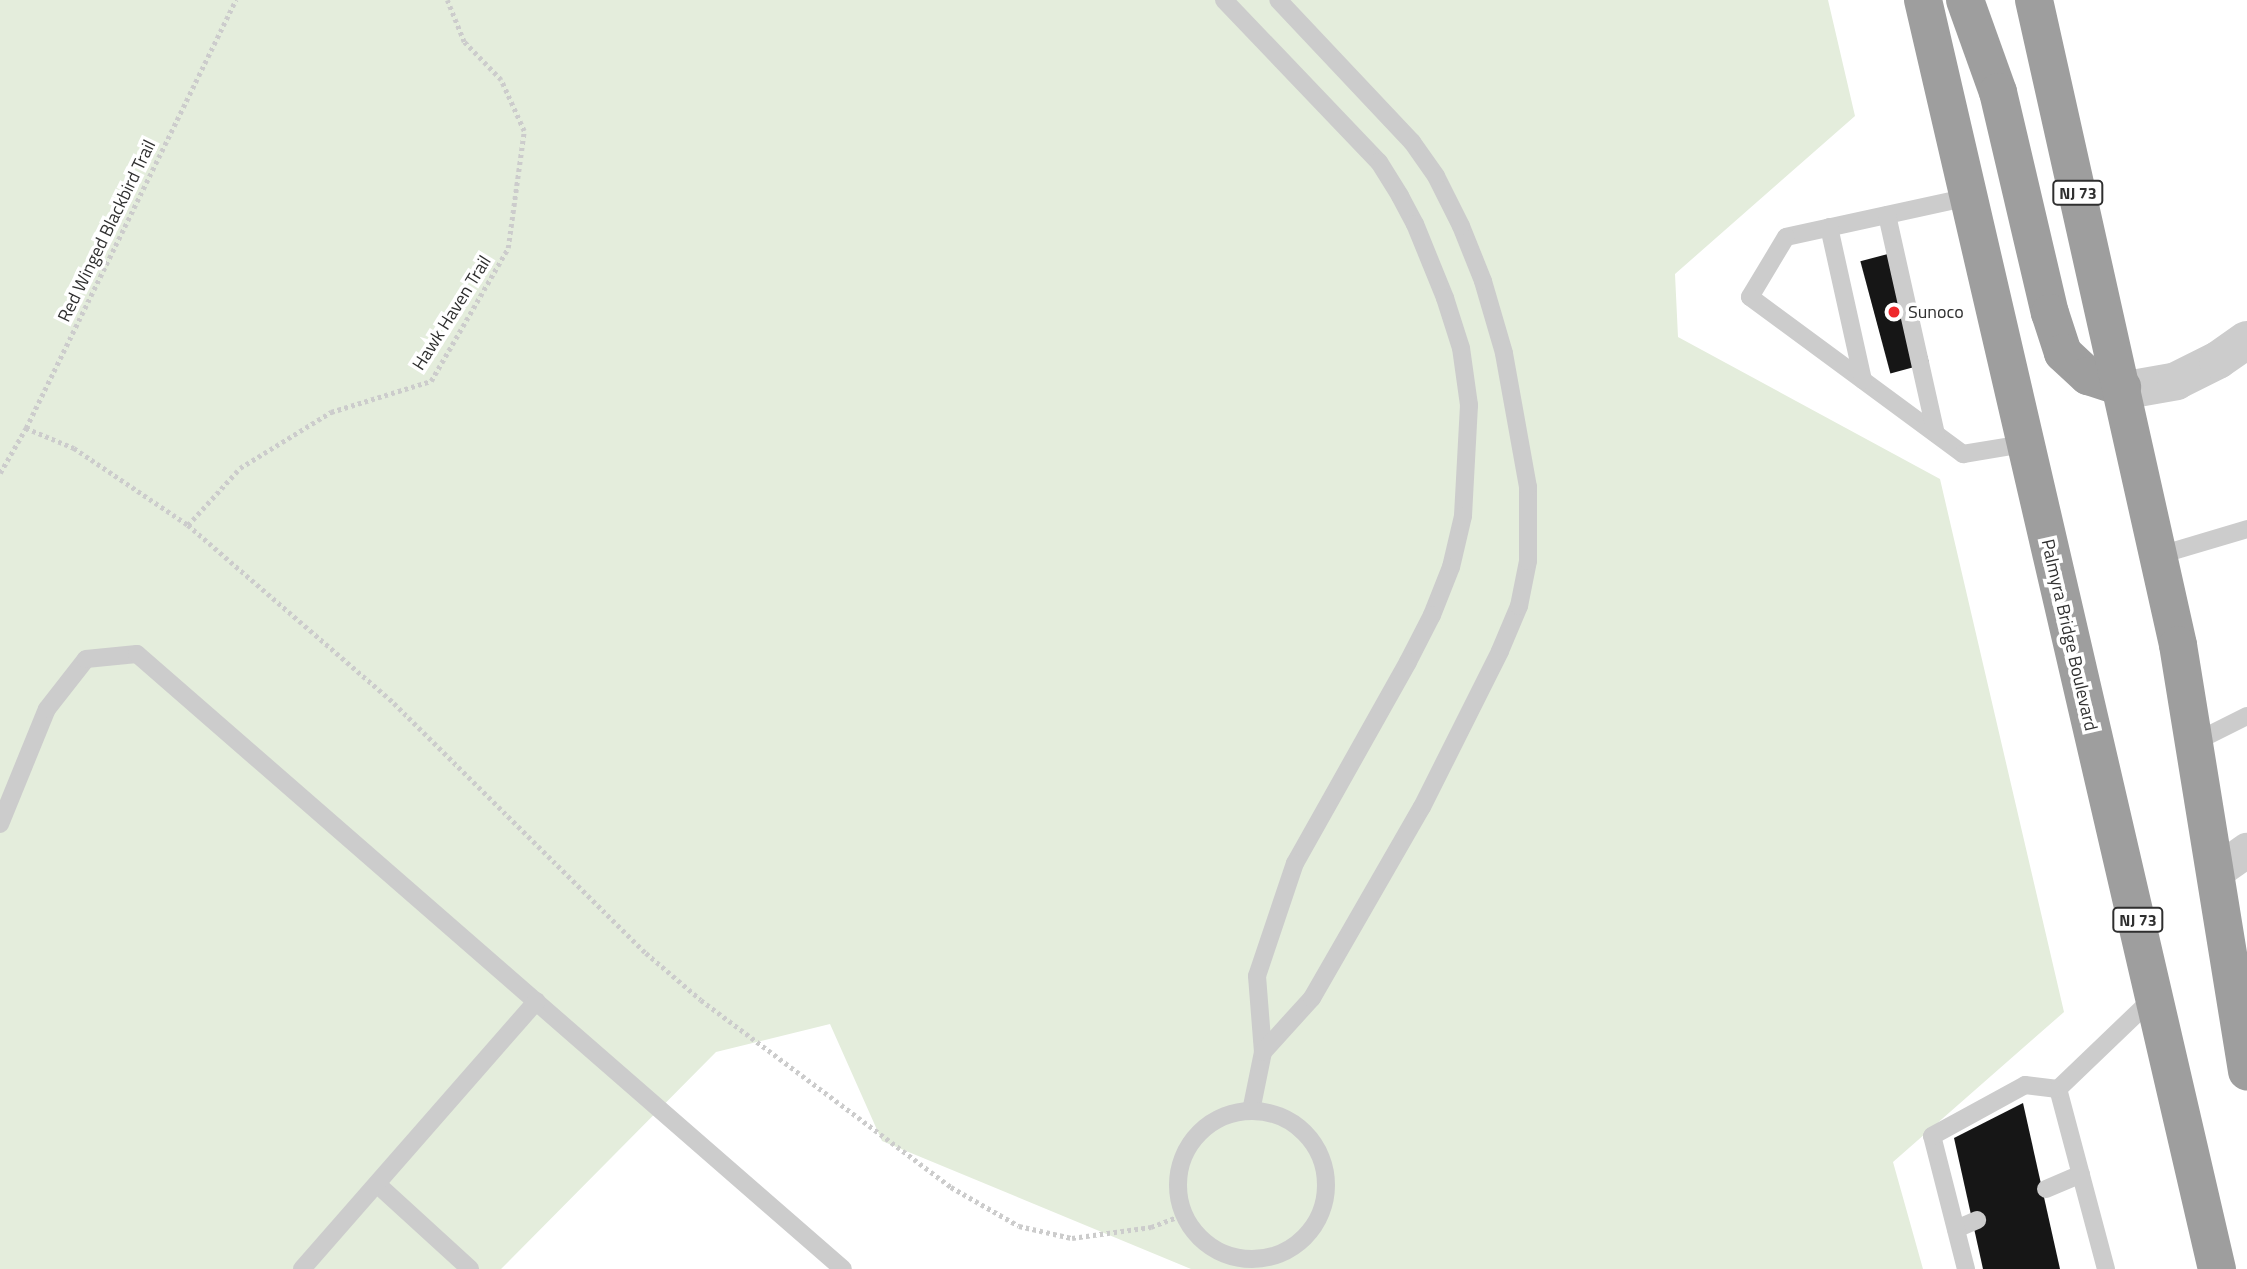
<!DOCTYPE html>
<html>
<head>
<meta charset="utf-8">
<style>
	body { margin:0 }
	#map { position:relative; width:2247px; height:1269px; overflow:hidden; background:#fff; font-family:"Titillium Web",sans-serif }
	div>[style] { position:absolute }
	.green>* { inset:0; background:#e4eddc }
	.building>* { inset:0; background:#161616; transform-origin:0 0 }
	.path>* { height:4.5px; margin-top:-2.25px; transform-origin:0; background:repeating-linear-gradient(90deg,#ccc 0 3.5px,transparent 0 7px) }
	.service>* { height:18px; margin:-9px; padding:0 9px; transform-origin:9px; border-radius:9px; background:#ccc }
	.service>.ring { margin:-9px; padding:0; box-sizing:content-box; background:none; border:18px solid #ccc; border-radius:50% }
	.minor>* { height:35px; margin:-17.5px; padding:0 17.5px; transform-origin:17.5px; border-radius:17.5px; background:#ccc }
	.tertiary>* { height:38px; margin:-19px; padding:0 19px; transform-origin:19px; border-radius:19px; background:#ccc }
	.trunk>* { height:38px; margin:-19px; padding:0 19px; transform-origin:19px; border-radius:19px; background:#9e9e9e }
	.dots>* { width:19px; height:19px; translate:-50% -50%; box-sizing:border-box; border:4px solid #fff; border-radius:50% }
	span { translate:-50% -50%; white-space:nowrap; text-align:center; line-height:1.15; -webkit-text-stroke:7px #fff; paint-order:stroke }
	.shield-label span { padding:2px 5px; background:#fff; border:2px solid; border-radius:5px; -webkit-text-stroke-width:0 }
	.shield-label { font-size:16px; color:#2f2f2f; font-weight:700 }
	.street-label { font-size:18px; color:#2f2f2f }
	.poi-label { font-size:18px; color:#2f2f2f }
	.left { translate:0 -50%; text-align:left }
</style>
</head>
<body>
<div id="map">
	<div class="green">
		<div style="clip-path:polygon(0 0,1828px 0,1855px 116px,1675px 274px,1678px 337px,1940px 479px,2064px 1012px,1893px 1162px,1923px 1269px,1191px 1269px,882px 1141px,830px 1024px,716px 1052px,501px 1269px,0 1269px)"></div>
	</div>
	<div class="building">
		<div style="left:1899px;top:251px;width:116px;height:40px;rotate:75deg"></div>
		<div style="clip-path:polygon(2023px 1103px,2060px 1269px,1983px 1269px,1954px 1138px)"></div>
	</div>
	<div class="path">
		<div style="left:26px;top:428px;width:52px;rotate:22.6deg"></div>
		<div style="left:74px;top:448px;width:138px;rotate:34deg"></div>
		<div style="left:188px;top:525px;width:272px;rotate:40.8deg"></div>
		<div style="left:394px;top:703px;width:355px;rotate:44.8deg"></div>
		<div style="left:646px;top:953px;width:72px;rotate:40.5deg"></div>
		<div style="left:701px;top:1000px;width:312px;rotate:36.8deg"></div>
		<div style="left:951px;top:1187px;width:78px;rotate:29.8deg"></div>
		<div style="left:1019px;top:1226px;width:54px;rotate:12.8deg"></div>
		<div style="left:1072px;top:1238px;width:80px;rotate:-7.9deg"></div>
		<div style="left:1151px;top:1227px;width:36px;rotate:-21deg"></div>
		<div style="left:0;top:473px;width:52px;rotate:-60deg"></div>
		<div style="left:26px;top:428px;width:477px;rotate:-63.9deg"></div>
		<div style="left:188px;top:525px;width:77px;rotate:-47.6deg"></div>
		<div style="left:240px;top:468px;width:107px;rotate:-31.6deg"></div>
		<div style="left:331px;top:412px;width:105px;rotate:-17.2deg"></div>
		<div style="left:431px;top:381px;width:154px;rotate:-59.9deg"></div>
		<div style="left:508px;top:248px;width:118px;rotate:-82.2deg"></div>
		<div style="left:524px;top:131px;width:56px;rotate:-114.3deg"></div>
		<div style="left:501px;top:80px;width:53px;rotate:-134.2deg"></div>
		<div style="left:464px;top:42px;width:45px;rotate:-112deg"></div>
	</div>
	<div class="service">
		<div style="left:1224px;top:0;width:224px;rotate:46.3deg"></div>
		<div style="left:1379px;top:162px;width:40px;rotate:58deg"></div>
		<div style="left:1400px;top:196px;width:32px;rotate:62deg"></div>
		<div style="left:1415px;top:224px;width:80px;rotate:67.9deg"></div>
		<div style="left:1445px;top:298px;width:52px;rotate:72.3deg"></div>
		<div style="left:1461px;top:348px;width:58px;rotate:82deg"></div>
		<div style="left:1469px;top:405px;width:111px;rotate:93.1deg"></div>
		<div style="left:1463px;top:516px;width:52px;rotate:103.2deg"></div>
		<div style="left:1451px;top:567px;width:52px;rotate:111.6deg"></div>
		<div style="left:1432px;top:615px;width:53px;rotate:117.1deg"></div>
		<div style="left:1408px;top:662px;width:231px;rotate:119.3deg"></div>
		<div style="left:1295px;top:863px;width:119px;rotate:108.6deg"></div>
		<div style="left:1257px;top:976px;width:76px;rotate:85.5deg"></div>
		<div style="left:1263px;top:1052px;width:60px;rotate:101.5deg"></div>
		<div style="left:1969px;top:197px;width:187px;rotate:167.7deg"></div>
		<div style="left:1786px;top:237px;width:70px;rotate:121deg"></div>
		<div style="left:1750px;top:297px;width:265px;rotate:36.4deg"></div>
		<div style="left:1963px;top:454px;width:62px;rotate:-9.3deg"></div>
		<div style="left:1887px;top:215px;width:224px;rotate:77.4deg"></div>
		<div style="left:1829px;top:227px;width:157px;rotate:77.5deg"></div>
		<div style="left:2160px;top:555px;width:91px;rotate:-16.6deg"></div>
		<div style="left:2195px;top:742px;width:58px;rotate:-26.6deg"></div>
		<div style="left:0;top:824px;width:124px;rotate:-67.8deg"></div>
		<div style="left:47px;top:709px;width:63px;rotate:-52deg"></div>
		<div style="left:86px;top:659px;width:51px;rotate:-5.6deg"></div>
		<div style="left:137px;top:654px;width:936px;rotate:41.06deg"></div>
		<div style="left:1263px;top:1052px;width:73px;rotate:-47.8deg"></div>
		<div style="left:1312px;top:998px;width:220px;rotate:-60.1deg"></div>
		<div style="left:1422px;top:807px;width:174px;rotate:-63.4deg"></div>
		<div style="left:1500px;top:651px;width:49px;rotate:-67.1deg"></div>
		<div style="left:1519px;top:606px;width:46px;rotate:-78.7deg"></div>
		<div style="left:1528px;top:561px;width:74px;rotate:-90deg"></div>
		<div style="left:1528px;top:487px;width:136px;rotate:-100.2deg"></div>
		<div style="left:1504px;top:353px;width:75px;rotate:-106.3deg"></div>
		<div style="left:1483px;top:281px;width:59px;rotate:-111.8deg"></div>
		<div style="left:1461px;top:226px;width:56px;rotate:-116.6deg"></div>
		<div style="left:1436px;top:176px;width:42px;rotate:-125.2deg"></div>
		<div style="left:1412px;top:142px;width:195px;rotate:-133.3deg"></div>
		<div class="ring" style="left:1178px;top:1111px;width:130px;height:130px"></div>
		<div style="left:377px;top:1184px;width:126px;rotate:42.4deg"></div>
		<div style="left:2046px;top:1189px;width:38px;rotate:-23deg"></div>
		<div style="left:1956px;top:1229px;width:23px;rotate:-23deg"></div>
		<div style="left:302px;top:1269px;width:356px;rotate:-48.8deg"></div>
		<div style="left:1966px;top:1269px;width:137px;rotate:-104.3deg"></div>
		<div style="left:1932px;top:1136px;width:106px;rotate:-28.7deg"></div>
		<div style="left:2025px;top:1085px;width:33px;rotate:7deg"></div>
		<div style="left:2106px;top:1269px;width:186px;rotate:-104.9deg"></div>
		<div style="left:2058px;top:1089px;width:132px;rotate:-43.8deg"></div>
	</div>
	<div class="minor">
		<div style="left:2215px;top:872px;width:39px;rotate:-35deg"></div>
	</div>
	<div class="tertiary">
		<div style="left:2122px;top:387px;width:16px;rotate:4deg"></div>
		<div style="left:2138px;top:388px;width:39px;rotate:-10deg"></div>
		<div style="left:2176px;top:381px;width:47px;rotate:-26.6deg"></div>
		<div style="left:2218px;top:360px;width:35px;rotate:-35deg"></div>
	</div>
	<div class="trunk">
		<div style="left:1923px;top:0;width:1303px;rotate:76.96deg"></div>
		<div style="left:1965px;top:0;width:98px;rotate:70.3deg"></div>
		<div style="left:1998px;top:92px;width:227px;rotate:76.8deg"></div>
		<div style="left:2050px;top:313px;width:42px;rotate:72deg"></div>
		<div style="left:2063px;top:353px;width:34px;rotate:43deg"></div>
		<div style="left:2088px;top:376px;width:36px;rotate:18deg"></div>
		<div style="left:2034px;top:0;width:661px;rotate:77.41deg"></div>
		<div style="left:2178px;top:645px;width:432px;rotate:80.8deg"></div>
	</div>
	<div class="dots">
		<div style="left:1894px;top:312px;background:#ee282b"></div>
	</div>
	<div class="shield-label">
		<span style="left:2078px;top:193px">NJ 73</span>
		<span style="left:2138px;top:920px">NJ 73</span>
	</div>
	<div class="street-label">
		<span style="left:107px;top:231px;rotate:-64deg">Red Winged Blackbird Trail</span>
		<span style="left:452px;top:313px;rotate:-58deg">Hawk Haven Trail</span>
		<span style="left:2069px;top:635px;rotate:77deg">Palmyra Bridge Boulevard</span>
	</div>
	<div class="poi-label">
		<span class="left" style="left:1908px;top:312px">Sunoco</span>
	</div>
</div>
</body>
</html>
